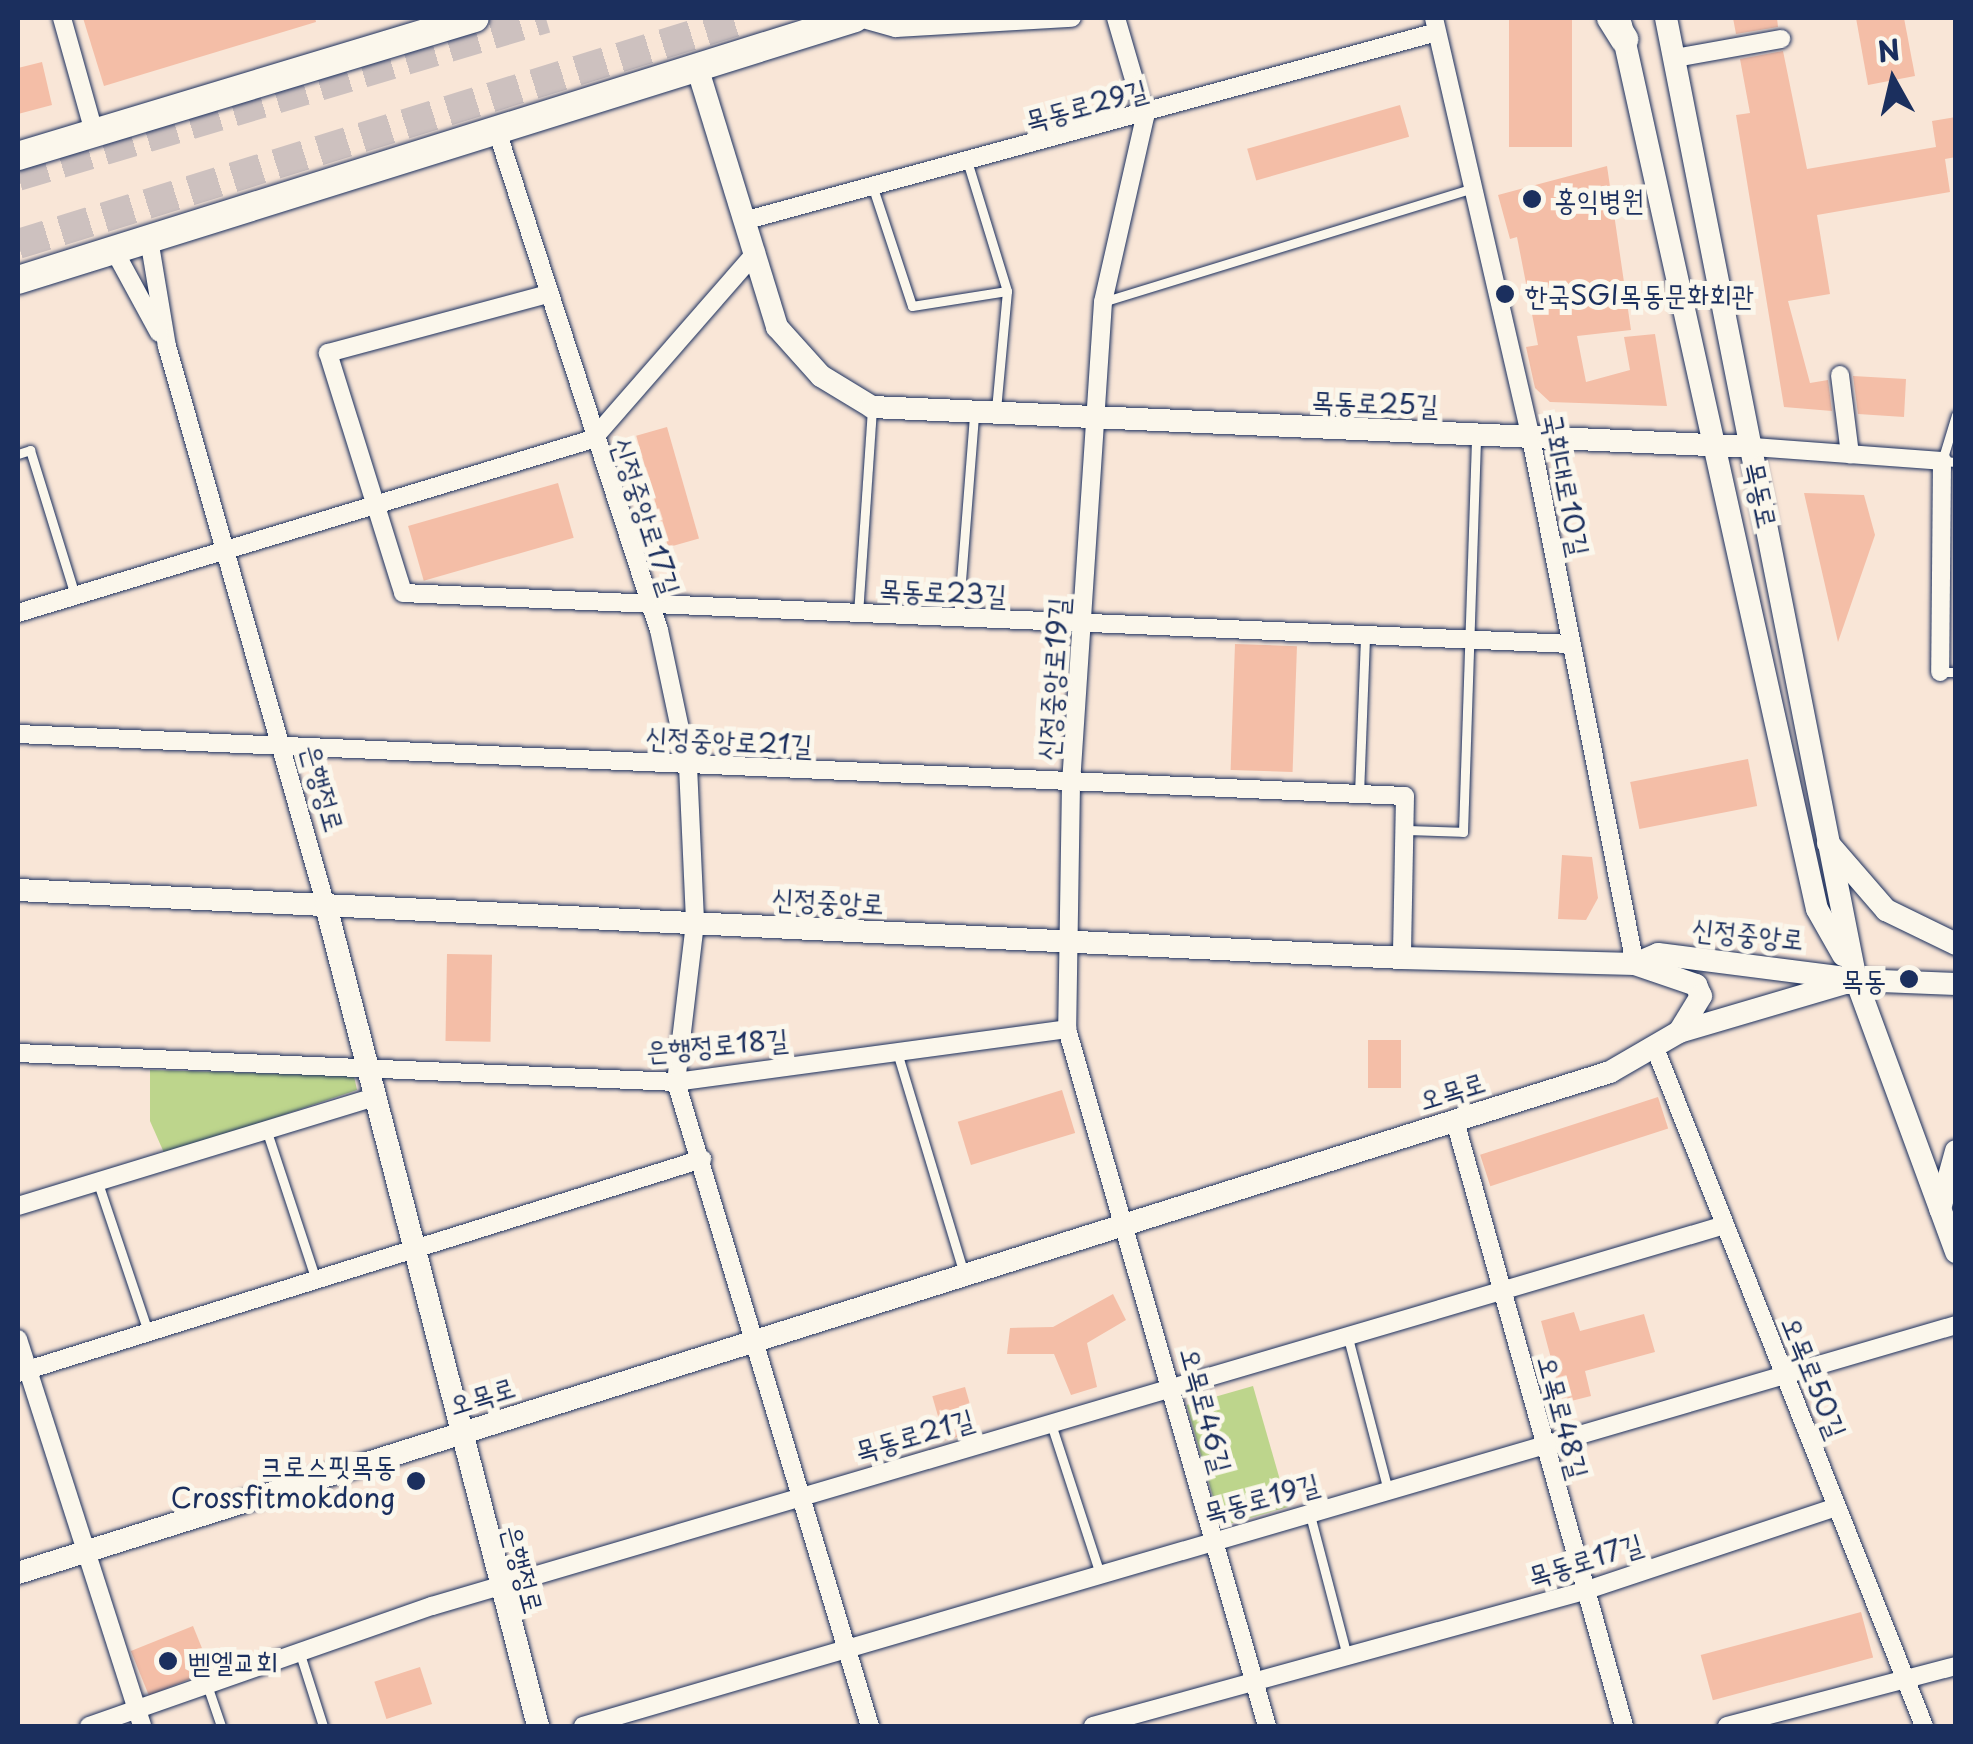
<!DOCTYPE html>
<html>
<head>
<meta charset="utf-8">
<style>
	body { margin:0 }
	#map { position:relative; width:1973px; height:1744px; overflow:hidden; background:#f9e6d7; font-family:"Playpen Sans","Poor Story",sans-serif }
	div>[style] { position:absolute }
	.green>* { inset:0; background:#bdd58c; transform-origin:0 0 }
	.building>* { inset:0; background:#f4bea7; transform-origin:0 0 }
	.highway-tunnel>* { height:30px; margin-top:-15px; transform-origin:0; background:repeating-linear-gradient(90deg,#cdc1bf 0 30px,transparent 0 45px) }
	.roads { filter:drop-shadow(0 0 2px #1b2f5e) drop-shadow(0 0 2px #1b2f5e) }
	.lane>* { height:9px; margin:-4.5px; padding:0 4.5px; transform-origin:4.5px; border-radius:4.5px; background:#fbf7ec }
	.street>* { height:18px; margin:-9px; padding:0 9px; transform-origin:9px; border-radius:9px; background:#fbf7ec }
	.secondary>* { height:22px; margin:-11px; padding:0 11px; transform-origin:11px; border-radius:11px; background:#fbf7ec }
	.primary>* { height:28px; margin:-14px; padding:0 14px; transform-origin:14px; border-radius:14px; background:#fbf7ec }
	.dots>* { width:28px; height:28px; translate:-50% -50%; box-sizing:border-box; border:5px solid #fbf7ec; border-radius:50% }
	span { translate:-50% -50%; white-space:nowrap; text-align:center; line-height:1.15; -webkit-text-stroke:10px #fbf7ec; paint-order:stroke }
	.street-label { font-size:28px; color:#1b2f5e }
	.poi-label { font-size:28px; color:#1b2f5e }
	.left { translate:0 -50%; text-align:left }
	.right { translate:-100% -50%; text-align:right }
	.frame { position:absolute; inset:0; border:20px solid #1b2f5e; pointer-events:none }
	.north { position:absolute; left:1843px; top:30px; width:100px; height:100px; -webkit-text-stroke:8px #fbf7ec; paint-order:stroke; rotate:352deg; font-size:28px; font-weight:700; line-height:40px; text-align:center; color:#1b2f5e }
	.north::after { content:''; display:block; margin:auto; width:35px; height:45px; background:#1b2f5e; clip-path:polygon(50% 0,100% 100%,50% 72%,0 100%) }
</style>
</head>
<body>
<div id="map">
	<div class="green">
		<div style="clip-path:polygon(150px 1070px,354px 1076px,357px 1090px,165px 1155px,150px 1121px)"></div>
		<div style="left:1253px;top:1386px;width:126px;height:69px;rotate:74deg"></div>
	</div>
	<div class="building">
		<div style="clip-path:polygon(83px 18px,315px 18px,316px 22px,104px 86px)"></div>
		<div style="left:1509px;top:18px;width:63px;height:129px"></div>
		<div style="clip-path:polygon(1733px 18px,1777px 18px,1778px 27px,1736px 34px)"></div>
		<div style="clip-path:polygon(1856px 18px,1904px 18px,1915px 76px,1868px 85px)"></div>
		<div style="clip-path:polygon(1783px 51px,1807px 169px,1936px 147px,1932px 121px,1956px 117px,1956px 157px,1945px 159px,1950px 192px,1817px 215px,1830px 294px,1788px 301px,1810px 383px,1828px 380px,1832px 411px,1784px 407px,1736px 115px,1750px 113px,1740px 59px)"></div>
		<div style="clip-path:polygon(42px 62px,52px 105px,18px 114px,18px 68px)"></div>
		<div style="left:1400px;top:105px;width:33px;height:159px;rotate:74deg"></div>
		<div style="clip-path:polygon(1607px 166px,1631px 330px,1577px 336px,1586px 382px,1630px 370px,1624px 337px,1655px 334px,1667px 406px,1550px 402px,1535px 388px,1526px 347px,1538px 345px,1517px 237px,1510px 239px,1498px 195px)"></div>
		<div style="clip-path:polygon(1853px 376px,1906px 379px,1904px 417px,1858px 414px)"></div>
		<div style="left:667px;top:427px;width:116px;height:32px;rotate:74deg"></div>
		<div style="left:558px;top:483px;width:57px;height:156px;rotate:74deg"></div>
		<div style="clip-path:polygon(1804px 493px,1864px 495px,1875px 535px,1838px 642px)"></div>
		<div style="left:1235px;top:644px;width:62px;height:126px;rotate:2deg"></div>
		<div style="left:1748px;top:759px;width:48px;height:120px;rotate:79deg"></div>
		<div style="clip-path:polygon(1562px 855px,1592px 857px,1598px 898px,1586px 920px,1558px 919px)"></div>
		<div style="left:447px;top:954px;width:45px;height:87px;rotate:1deg"></div>
		<div style="left:1368px;top:1040px;width:33px;height:48px"></div>
		<div style="left:1062px;top:1090px;width:45px;height:109px;rotate:73deg"></div>
		<div style="left:1658px;top:1097px;width:33px;height:187px;rotate:72deg"></div>
		<div style="clip-path:polygon(1113px 1294px,1126px 1320px,1087px 1343px,1097px 1387px,1071px 1395px,1054px 1354px,1007px 1354px,1010px 1328px,1053px 1327px)"></div>
		<div style="clip-path:polygon(1574px 1312px,1580px 1331px,1644px 1314px,1655px 1352px,1585px 1371px,1591px 1396px,1563px 1403px,1541px 1321px)"></div>
		<div style="left:965px;top:1387px;width:46px;height:34px;rotate:74deg"></div>
		<div style="left:1861px;top:1612px;width:47px;height:166px;rotate:75deg"></div>
		<div style="left:193px;top:1626px;width:48px;height:67px;rotate:68deg"></div>
		<div style="left:420px;top:1667px;width:39px;height:48px;rotate:72deg"></div>
	</div>
	<div class="highway-tunnel">
		<div style="left:18px;top:176px;width:551px;rotate:-16.66deg"></div>
		<div style="left:18px;top:244px;width:763px;rotate:-17.22deg"></div>
	</div>
	<div class="roads">
		<div class="lane">
			<div style="left:968px;top:164px;width:133px;rotate:72.9deg"></div>
			<div style="left:1007px;top:291px;width:120px;rotate:95.3deg"></div>
			<div style="left:873px;top:188px;width:124px;rotate:71.7deg"></div>
			<div style="left:912px;top:306px;width:96px;rotate:-9deg"></div>
			<div style="left:1106px;top:301px;width:384px;rotate:-17.1deg"></div>
			<div style="left:1956px;top:415px;width:48px;rotate:106.9deg"></div>
			<div style="left:1942px;top:461px;width:14px;rotate:4deg"></div>
			<div style="left:18px;top:454px;width:13px;rotate:-18deg"></div>
			<div style="left:30px;top:450px;width:152px;rotate:72.8deg"></div>
			<div style="left:858px;top:614px;width:204px;rotate:-86.1deg"></div>
			<div style="left:958px;top:619px;width:203px;rotate:-85.5deg"></div>
			<div style="left:1940px;top:672px;width:16px"></div>
			<div style="left:1359px;top:794px;width:157px;rotate:-87.8deg"></div>
			<div style="left:1404px;top:830px;width:59px;rotate:1.9deg"></div>
			<div style="left:1463px;top:832px;width:396px;rotate:-88.1deg"></div>
			<div style="left:897px;top:1052px;width:232px;rotate:73.2deg"></div>
			<div style="left:266px;top:1129px;width:159px;rotate:71.7deg"></div>
			<div style="left:98px;top:1183px;width:157px;rotate:71.4deg"></div>
			<div style="left:1348px;top:1338px;width:157px;rotate:75.3deg"></div>
			<div style="left:1051px;top:1424px;width:155px;rotate:71.9deg"></div>
			<div style="left:1310px;top:1515px;width:142px;rotate:75.3deg"></div>
			<div style="left:300px;top:1654px;width:76px;rotate:72.3deg"></div>
			<div style="left:207px;top:1685px;width:43px;rotate:71.1deg"></div>
		</div>
		<div class="street">
			<div style="left:62px;top:18px;width:118px;rotate:74.3deg"></div>
			<div style="left:860px;top:18px;width:37px;rotate:16deg"></div>
			<div style="left:896px;top:28px;width:176px;rotate:-3.3deg"></div>
			<div style="left:1116px;top:18px;width:103px;rotate:73.7deg"></div>
			<div style="left:1145px;top:117px;width:190px;rotate:102.8deg"></div>
			<div style="left:1103px;top:302px;width:483px;rotate:93.8deg"></div>
			<div style="left:1071px;top:784px;width:245px;rotate:90.9deg"></div>
			<div style="left:1067px;top:1029px;width:725px;rotate:73.99deg"></div>
			<div style="left:1434px;top:18px;width:431px;rotate:77deg"></div>
			<div style="left:1531px;top:438px;width:536px;rotate:78.82deg"></div>
			<div style="left:1675px;top:58px;width:108px;rotate:-10.2deg"></div>
			<div style="left:498px;top:134px;width:521px;rotate:72.02deg"></div>
			<div style="left:659px;top:630px;width:139px;rotate:78deg"></div>
			<div style="left:688px;top:766px;width:157px;rotate:87.4deg"></div>
			<div style="left:695px;top:923px;width:160px;rotate:96.8deg"></div>
			<div style="left:676px;top:1082px;width:673px;rotate:73.24deg"></div>
			<div style="left:747px;top:220px;width:715px;rotate:-15.24deg"></div>
			<div style="left:149px;top:239px;width:109px;rotate:80.5deg"></div>
			<div style="left:167px;top:346px;width:582px;rotate:74.15deg"></div>
			<div style="left:114px;top:250px;width:94px;rotate:61.5deg"></div>
			<div style="left:548px;top:294px;width:228px;rotate:165deg"></div>
			<div style="left:328px;top:353px;width:251px;rotate:72.6deg"></div>
			<div style="left:403px;top:593px;width:1169px;rotate:2.5deg"></div>
			<div style="left:1840px;top:375px;width:80px;rotate:82.8deg"></div>
			<div style="left:1752px;top:447px;width:191px;rotate:4.2deg"></div>
			<div style="left:1942px;top:461px;width:211px;rotate:90.5deg"></div>
			<div style="left:18px;top:613px;width:601px;rotate:-16.84deg"></div>
			<div style="left:593px;top:439px;width:248px;rotate:-48.9deg"></div>
			<div style="left:18px;top:734px;width:1388px;rotate:2.56deg"></div>
			<div style="left:1405px;top:796px;width:162px;rotate:91.1deg"></div>
			<div style="left:1655px;top:1048px;width:729px;rotate:68.36deg"></div>
			<div style="left:18px;top:1053px;width:659px;rotate:2.52deg"></div>
			<div style="left:676px;top:1082px;width:395px;rotate:-7.7deg"></div>
			<div style="left:1455px;top:1121px;width:628px;rotate:74.39deg"></div>
			<div style="left:18px;top:1206px;width:373px;rotate:-17deg"></div>
			<div style="left:18px;top:1339px;width:406px;rotate:72.2deg"></div>
			<div style="left:18px;top:1373px;width:717px;rotate:-17.37deg"></div>
			<div style="left:89px;top:1726px;width:363px;rotate:-19.3deg"></div>
			<div style="left:432px;top:1606px;width:1348px;rotate:-16.42deg"></div>
			<div style="left:583px;top:1726px;width:1430px;rotate:-16.28deg"></div>
			<div style="left:1093px;top:1726px;width:509px;rotate:-15.37deg"></div>
			<div style="left:1584px;top:1591px;width:266px;rotate:-18.4deg"></div>
			<div style="left:1727px;top:1726px;width:237px;rotate:-14.7deg"></div>
		</div>
		<div class="secondary">
			<div style="left:1666px;top:18px;width:981px;rotate:78.83deg"></div>
			<div style="left:1856px;top:980px;width:290px;rotate:69.8deg"></div>
			<div style="left:1621px;top:25px;width:905px;rotate:77.5deg"></div>
			<div style="left:1817px;top:909px;width:53px;rotate:60.5deg"></div>
			<div style="left:698px;top:70px;width:269px;rotate:72.9deg"></div>
			<div style="left:777px;top:327px;width:66px;rotate:48.1deg"></div>
			<div style="left:821px;top:376px;width:60px;rotate:31.3deg"></div>
			<div style="left:872px;top:407px;width:881px;rotate:2.6deg"></div>
			<div style="left:1828px;top:843px;width:89px;rotate:49.1deg"></div>
			<div style="left:1886px;top:910px;width:78px;rotate:25.9deg"></div>
			<div style="left:18px;top:890px;width:1386px;rotate:2.81deg"></div>
			<div style="left:1402px;top:958px;width:233px;rotate:1.5deg"></div>
			<div style="left:1635px;top:964px;width:25px;rotate:-23deg"></div>
			<div style="left:1658px;top:954px;width:197px;rotate:7.3deg"></div>
			<div style="left:326px;top:906px;width:847px;rotate:75.5deg"></div>
			<div style="left:1635px;top:964px;width:65px;rotate:19deg"></div>
			<div style="left:1696px;top:985px;width:12px;rotate:66deg"></div>
			<div style="left:1701px;top:996px;width:42px;rotate:121.4deg"></div>
			<div style="left:1940px;top:1209px;width:60px;rotate:-74.6deg"></div>
			<div style="left:18px;top:1573px;width:1669px;rotate:-17.47deg"></div>
			<div style="left:1610px;top:1072px;width:80px;rotate:-30.1deg"></div>
			<div style="left:1679px;top:1032px;width:184px;rotate:-16.4deg"></div>
			<div style="left:1856px;top:980px;width:100px;rotate:2.3deg"></div>
		</div>
		<div class="primary">
			<div style="left:1611px;top:18px;width:25px;rotate:58deg"></div>
			<div style="left:18px;top:156px;width:477px;rotate:-16.8deg"></div>
			<div style="left:18px;top:280px;width:877px;rotate:-17.38deg"></div>
		</div>
	</div>
	<div class="dots">
		<div style="left:1532px;top:199px;background:#1b2f5e"></div>
		<div style="left:1505px;top:294px;background:#1b2f5e"></div>
		<div style="left:1909px;top:979px;background:#1b2f5e"></div>
		<div style="left:416px;top:1481px;background:#1b2f5e"></div>
		<div style="left:168px;top:1661px;background:#1b2f5e"></div>
	</div>
	<div class="street-label">
		<span style="left:1086px;top:104px;rotate:-15deg">목동로29길</span>
		<span style="left:1375px;top:402px;rotate:2deg">목동로25길</span>
		<span style="left:1567px;top:484px;rotate:79deg">국회대로10길</span>
		<span style="left:1762px;top:495px;rotate:78deg">목동로</span>
		<span style="left:647px;top:516px;rotate:72deg">신정중앙로17길</span>
		<span style="left:943px;top:591px;rotate:3deg">목동로23길</span>
		<span style="left:1052px;top:679px;rotate:-86deg">신정중앙로19길</span>
		<span style="left:729px;top:740px;rotate:3deg">신정중앙로21길</span>
		<span style="left:324px;top:788px;rotate:74deg">은행정로</span>
		<span style="left:828px;top:900px;rotate:3deg">신정중앙로</span>
		<span style="left:1748px;top:933px;rotate:6deg">신정중앙로</span>
		<span style="left:717px;top:1044px;rotate:-5deg">은행정로18길</span>
		<span style="left:1452px;top:1090px;rotate:-17deg">오목로</span>
		<span style="left:1815px;top:1377px;rotate:68deg">오목로50길</span>
		<span style="left:482px;top:1395px;rotate:-17deg">오목로</span>
		<span style="left:1207px;top:1410px;rotate:75deg">오목로46길</span>
		<span style="left:1564px;top:1417px;rotate:75deg">오목로48길</span>
		<span style="left:914px;top:1434px;rotate:-16deg">목동로21길</span>
		<span style="left:1261px;top:1497px;rotate:-15deg">목동로19길</span>
		<span style="left:1585px;top:1559px;rotate:-17deg">목동로17길</span>
		<span style="left:524px;top:1569px;rotate:75deg">은행정로</span>
	</div>
	<div class="poi-label">
		<span class="left" style="left:1554px;top:199px">홍익병원</span>
		<span class="left" style="left:1525px;top:294px">한국SGI목동문화회관</span>
		<span class="right" style="left:1886px;top:979px">목동</span>
		<span class="right" style="left:396px;top:1481px">크로스핏목동<br>Crossfitmokdong</span>
		<span class="left" style="left:188px;top:1661px">벧엘교회</span>
	</div>
	<div class="frame"></div>
	<div class="north">N</div>
</div>
</body>
</html>
